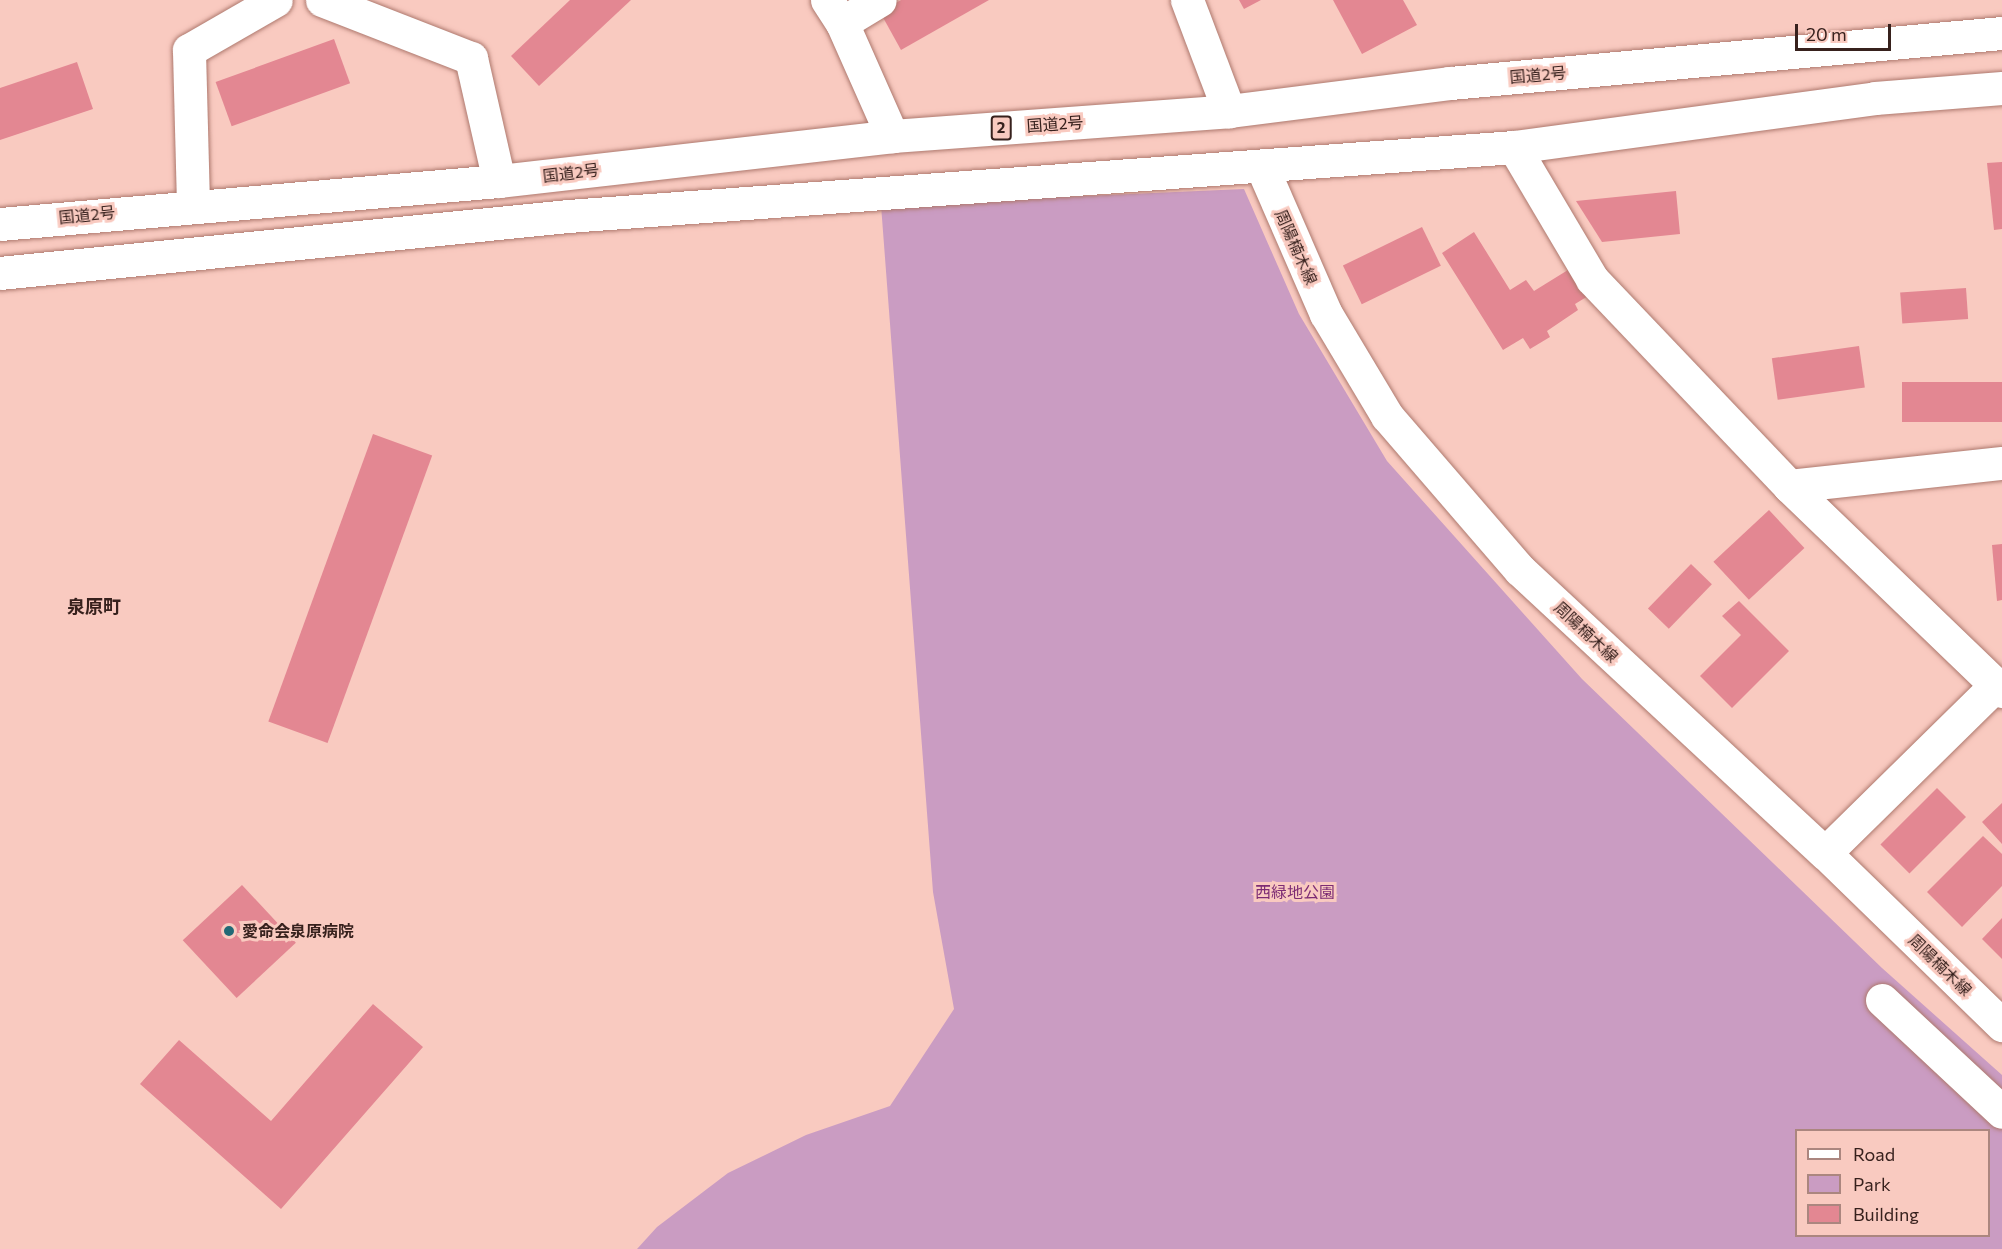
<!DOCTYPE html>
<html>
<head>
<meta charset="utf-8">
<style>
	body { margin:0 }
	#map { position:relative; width:2002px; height:1249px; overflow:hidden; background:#f9cac0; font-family:Commissioner,"Noto Sans JP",sans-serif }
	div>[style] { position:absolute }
	.green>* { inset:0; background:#ca9cc2 }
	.building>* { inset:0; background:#e38792; transform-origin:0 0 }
	.roads { filter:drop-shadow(0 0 2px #ae796e) drop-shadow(0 0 2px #ae796e) }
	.minor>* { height:33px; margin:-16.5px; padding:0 16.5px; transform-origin:16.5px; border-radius:16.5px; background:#fff }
	.highway>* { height:33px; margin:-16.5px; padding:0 16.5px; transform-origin:16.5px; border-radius:16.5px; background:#fff }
	.dots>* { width:16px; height:16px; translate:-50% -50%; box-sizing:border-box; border:3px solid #f9cac0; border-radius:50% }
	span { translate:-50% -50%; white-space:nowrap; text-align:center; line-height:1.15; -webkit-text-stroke:6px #f9cac0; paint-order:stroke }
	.shield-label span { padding:2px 4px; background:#f9cac0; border:2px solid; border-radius:4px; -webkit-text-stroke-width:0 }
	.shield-label { font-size:15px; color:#37211d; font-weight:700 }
	.street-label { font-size:16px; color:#37211d }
	.park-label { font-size:16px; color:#7d2c74 }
	.poi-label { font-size:16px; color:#37211d; font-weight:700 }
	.left { translate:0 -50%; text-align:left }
	.neighbourhood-label { font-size:18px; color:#37211d; font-weight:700 }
	.legend { position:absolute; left:1795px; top:1129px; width:195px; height:108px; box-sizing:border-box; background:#f9cac0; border:2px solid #ab867f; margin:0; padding:8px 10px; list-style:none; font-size:18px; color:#37211d }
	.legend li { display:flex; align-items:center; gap:12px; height:30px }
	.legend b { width:30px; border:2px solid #ab867f }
	.scale { position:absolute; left:1795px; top:24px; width:96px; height:27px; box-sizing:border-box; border:3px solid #37211d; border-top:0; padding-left:8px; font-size:18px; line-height:21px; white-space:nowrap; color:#37211d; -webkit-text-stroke:4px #f9cac0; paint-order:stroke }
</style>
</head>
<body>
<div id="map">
	<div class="green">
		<div style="clip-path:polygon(evenodd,1244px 189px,1299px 314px,1387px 461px,1582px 679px,1882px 968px,2002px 1075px,2002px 1249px,637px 1249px,657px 1227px,728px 1173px,806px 1135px,890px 1106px,954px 1009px,933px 892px,881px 205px,1244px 189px,1796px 1130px,1988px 1130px,1988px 1236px,1796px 1236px,1796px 1130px)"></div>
	</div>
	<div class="building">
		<div style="clip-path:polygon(570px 0,631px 0,539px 86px,511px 56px)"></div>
		<div style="clip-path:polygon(901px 0,989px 0,901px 50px,880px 12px)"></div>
		<div style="clip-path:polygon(1239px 0,1261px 0,1244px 9px)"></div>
		<div style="clip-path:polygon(1333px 0,1403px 0,1417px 25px,1362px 54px)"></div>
		<div style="left:334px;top:39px;width:47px;height:126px;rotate:70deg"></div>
		<div style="clip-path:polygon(77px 62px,93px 109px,0 140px,0 88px)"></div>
		<div style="clip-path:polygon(2002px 162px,2002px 229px,1994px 230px,1987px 163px)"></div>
		<div style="clip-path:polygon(1676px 191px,1680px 234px,1602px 242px,1576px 201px)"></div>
		<div style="left:1422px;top:227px;width:43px;height:88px;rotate:64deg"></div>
		<div style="clip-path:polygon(1474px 232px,1510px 290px,1526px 280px,1534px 291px,1576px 265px,1593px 293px,1575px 304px,1578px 310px,1547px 331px,1550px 337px,1530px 349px,1523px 338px,1503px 350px,1442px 253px)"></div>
		<div style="left:1966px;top:288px;width:31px;height:66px;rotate:86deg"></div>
		<div style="left:1859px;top:346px;width:42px;height:88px;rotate:82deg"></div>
		<div style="left:2002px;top:382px;width:40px;height:100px;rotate:90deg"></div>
		<div style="left:373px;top:434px;width:63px;height:306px;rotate:20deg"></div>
		<div style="left:1769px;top:510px;width:52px;height:76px;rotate:47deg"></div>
		<div style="clip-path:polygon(2002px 544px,2002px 600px,1997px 601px,1992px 545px)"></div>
		<div style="left:1691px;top:564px;width:29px;height:62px;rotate:44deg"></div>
		<div style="clip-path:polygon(1739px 601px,1789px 651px,1732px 708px,1700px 676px,1741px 635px,1722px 616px)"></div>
		<div style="left:1937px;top:788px;width:41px;height:80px;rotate:45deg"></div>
		<div style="clip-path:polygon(2002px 803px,2002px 844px,1982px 822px)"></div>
		<div style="clip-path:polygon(1983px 836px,2002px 854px,2002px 886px,1962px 927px,1927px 892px)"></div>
		<div style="left:242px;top:885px;width:79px;height:81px;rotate:47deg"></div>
		<div style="clip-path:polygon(2002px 918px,2002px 959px,1982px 939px)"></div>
		<div style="clip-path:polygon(373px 1004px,423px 1047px,281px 1209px,140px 1084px,179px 1040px,271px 1121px)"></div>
	</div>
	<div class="roads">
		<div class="minor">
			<div style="left:322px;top:0;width:160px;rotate:21.3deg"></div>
			<div style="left:471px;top:58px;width:126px;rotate:77.2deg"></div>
			<div style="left:827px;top:0;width:27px;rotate:57deg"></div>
			<div style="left:842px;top:23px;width:124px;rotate:66.1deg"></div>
			<div style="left:1187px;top:0;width:119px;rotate:69.3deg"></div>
			<div style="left:842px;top:23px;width:44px;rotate:-31.2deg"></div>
			<div style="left:1514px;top:147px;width:153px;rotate:59.4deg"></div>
			<div style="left:1592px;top:279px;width:286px;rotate:46.4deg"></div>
			<div style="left:1789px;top:486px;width:296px;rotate:43.9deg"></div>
			<div style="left:1262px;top:167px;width:160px;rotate:66.5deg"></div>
			<div style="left:1326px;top:314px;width:119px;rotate:59.1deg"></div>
			<div style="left:1387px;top:416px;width:203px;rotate:49.2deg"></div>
			<div style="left:1520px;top:570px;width:416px;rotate:42.9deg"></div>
			<div style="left:1825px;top:853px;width:247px;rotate:44.2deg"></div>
			<div style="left:193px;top:204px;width:154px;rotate:-91.5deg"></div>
			<div style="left:189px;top:50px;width:100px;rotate:-29.9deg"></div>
			<div style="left:1789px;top:486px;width:214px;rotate:-6.2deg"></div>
			<div style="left:1825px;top:853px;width:240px;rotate:-44.5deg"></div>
			<div style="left:1882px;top:1000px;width:164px;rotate:43deg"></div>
		</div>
		<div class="highway">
			<div style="left:0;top:224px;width:501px;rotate:-4.93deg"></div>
			<div style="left:499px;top:181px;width:396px;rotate:-6.5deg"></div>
			<div style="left:892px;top:136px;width:338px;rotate:-4.2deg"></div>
			<div style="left:1229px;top:111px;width:223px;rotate:-7.2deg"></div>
			<div style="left:1450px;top:83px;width:554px;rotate:-5.18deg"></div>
			<div style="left:0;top:273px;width:571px;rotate:-5.73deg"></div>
			<div style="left:568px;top:216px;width:949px;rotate:-4.17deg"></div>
			<div style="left:1514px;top:147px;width:364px;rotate:-7.7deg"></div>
			<div style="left:1875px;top:98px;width:127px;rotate:-4.5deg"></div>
		</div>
	</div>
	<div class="dots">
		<div style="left:229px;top:931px;background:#216976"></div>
	</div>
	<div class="shield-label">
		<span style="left:1001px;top:128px">2</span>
	</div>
	<div class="street-label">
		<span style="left:1538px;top:75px;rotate:-5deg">国道2号</span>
		<span style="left:1055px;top:124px;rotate:-4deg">国道2号</span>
		<span style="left:571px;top:173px;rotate:-7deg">国道2号</span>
		<span style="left:87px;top:215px;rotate:-6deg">国道2号</span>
		<span style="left:1296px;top:247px;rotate:66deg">周陽楠木線</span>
		<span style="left:1586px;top:632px;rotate:43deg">周陽楠木線</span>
		<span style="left:1940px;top:965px;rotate:44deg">周陽楠木線</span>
	</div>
	<div class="park-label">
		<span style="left:1295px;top:892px">西緑地公園</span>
	</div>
	<div class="poi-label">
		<span class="left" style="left:242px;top:931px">愛命会泉原病院</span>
	</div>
	<div class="neighbourhood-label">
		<span style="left:94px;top:606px">泉原町</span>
	</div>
	<ul class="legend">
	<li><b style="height:8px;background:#fff"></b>Road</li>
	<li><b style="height:16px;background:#ca9cc2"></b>Park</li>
	<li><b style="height:16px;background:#e38792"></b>Building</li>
	</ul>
	<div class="scale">20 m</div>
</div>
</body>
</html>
